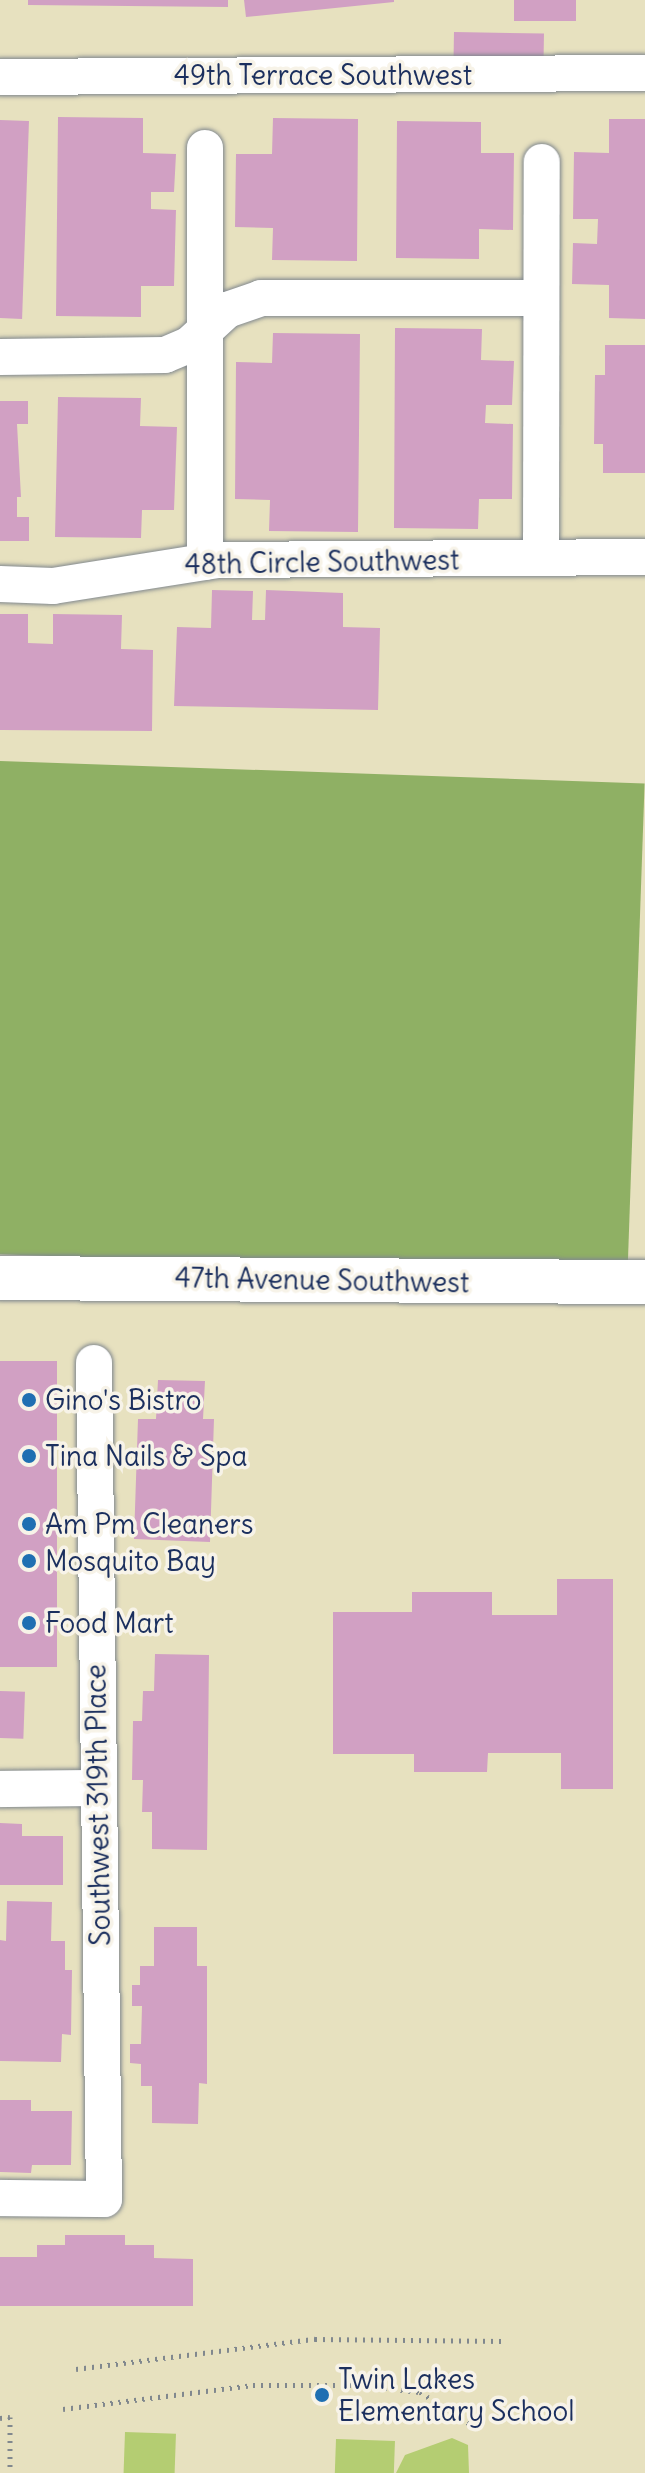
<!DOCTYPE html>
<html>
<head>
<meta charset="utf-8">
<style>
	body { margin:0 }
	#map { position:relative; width:645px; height:2473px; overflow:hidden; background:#e7e1bf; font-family:Delius,sans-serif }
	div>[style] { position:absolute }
	.green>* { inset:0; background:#b4cd72; transform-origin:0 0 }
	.forest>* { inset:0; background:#8fb064; transform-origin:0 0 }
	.building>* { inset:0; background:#d1a0c3; transform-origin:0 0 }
	.path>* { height:5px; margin-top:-2.5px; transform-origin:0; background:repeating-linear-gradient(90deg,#81888e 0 2px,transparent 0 8px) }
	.roads { filter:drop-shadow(0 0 2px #81888e) drop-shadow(0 0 2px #81888e) }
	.street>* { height:36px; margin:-18px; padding:0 18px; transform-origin:18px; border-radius:18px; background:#fff }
	.secondary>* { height:44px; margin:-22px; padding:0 22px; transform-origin:22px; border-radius:22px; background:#fff }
	.dots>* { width:22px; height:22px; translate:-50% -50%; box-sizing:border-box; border:4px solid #f7f3e8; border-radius:50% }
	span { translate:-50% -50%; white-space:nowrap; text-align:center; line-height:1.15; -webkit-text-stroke:7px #f7f3e8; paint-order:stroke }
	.street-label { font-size:28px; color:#1b2f5e }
	.poi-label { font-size:28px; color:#1b2f5e }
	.left { translate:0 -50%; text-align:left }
</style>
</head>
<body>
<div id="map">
	<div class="green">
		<div style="left:125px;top:2432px;width:51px;height:41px;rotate:2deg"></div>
		<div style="clip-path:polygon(452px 2438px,468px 2445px,469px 2473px,396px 2473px,405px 2455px)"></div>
		<div style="left:336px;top:2439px;width:59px;height:34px;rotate:2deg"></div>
	</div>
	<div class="forest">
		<div style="left:0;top:761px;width:645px;height:493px;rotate:2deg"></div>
	</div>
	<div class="building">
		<div style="clip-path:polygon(28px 0,228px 0,228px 7px,28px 5px)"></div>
		<div style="clip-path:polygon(244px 0,394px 0,394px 2px,246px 17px)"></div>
		<div style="left:514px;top:0;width:62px;height:21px"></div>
		<div style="left:454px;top:32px;width:90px;height:32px;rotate:1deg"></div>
		<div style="clip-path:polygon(58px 117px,143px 118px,143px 153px,176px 154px,174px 192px,151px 192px,151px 209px,176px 210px,174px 286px,141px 286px,141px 317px,56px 316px)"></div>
		<div style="clip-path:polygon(273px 118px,358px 119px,357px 261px,272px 260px,273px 228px,235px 227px,236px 154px,272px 154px)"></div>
		<div style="clip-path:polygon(609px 119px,645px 119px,645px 319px,609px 318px,609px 285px,572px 284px,573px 243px,597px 244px,598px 219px,573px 219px,574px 152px,609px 153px)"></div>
		<div style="left:0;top:120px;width:29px;height:198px;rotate:2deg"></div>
		<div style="clip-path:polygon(397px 121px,481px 122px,481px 153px,514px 153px,513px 230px,479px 229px,479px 259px,396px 258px)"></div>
		<div style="clip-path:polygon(395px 328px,482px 329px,481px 360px,514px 361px,512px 405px,486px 405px,485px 423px,513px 424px,512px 499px,479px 499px,478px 529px,394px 528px)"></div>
		<div style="clip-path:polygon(273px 333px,360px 334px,358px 532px,269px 531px,270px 500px,235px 499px,236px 362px,272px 363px)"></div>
		<div style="clip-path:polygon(605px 345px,645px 345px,645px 473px,603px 473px,603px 444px,594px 444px,595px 375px,605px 375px)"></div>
		<div style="clip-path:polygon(58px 397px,141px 398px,140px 426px,177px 427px,174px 510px,142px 510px,141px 538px,55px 537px)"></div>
		<div style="clip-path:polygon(0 401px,28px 401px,28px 424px,17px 424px,21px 497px,17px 497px,17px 517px,29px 517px,29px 541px,0 541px)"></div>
		<div style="clip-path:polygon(212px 590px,253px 591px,252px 620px,265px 620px,266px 590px,343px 593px,343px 627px,380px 628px,378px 710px,174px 706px,177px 627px,211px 628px)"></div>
		<div style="clip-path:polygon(0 614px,28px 614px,28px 643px,53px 644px,53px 614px,122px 615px,121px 649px,153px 650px,152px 731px,0 730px)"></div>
		<div style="left:0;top:1361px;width:57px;height:306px"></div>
		<div style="clip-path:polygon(158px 1380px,205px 1381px,203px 1419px,214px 1419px,210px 1542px,134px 1539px,138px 1419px,156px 1419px)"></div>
		<div style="clip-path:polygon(557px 1579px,613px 1579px,613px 1789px,561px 1789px,561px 1753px,488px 1753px,487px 1772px,414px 1772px,414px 1754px,333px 1754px,333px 1612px,412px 1612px,412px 1592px,492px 1592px,492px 1615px,557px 1615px)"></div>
		<div style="clip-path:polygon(155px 1654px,209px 1655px,207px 1850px,152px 1849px,152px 1812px,142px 1812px,143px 1780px,132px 1780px,133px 1721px,142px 1721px,143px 1691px,154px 1691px)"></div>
		<div style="left:0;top:1691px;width:25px;height:47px;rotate:2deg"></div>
		<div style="clip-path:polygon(0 1823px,22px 1824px,22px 1836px,63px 1836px,63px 1885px,0 1885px)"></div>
		<div style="clip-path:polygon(7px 1901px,52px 1902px,51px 1941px,65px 1941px,65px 1970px,72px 1970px,71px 2035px,62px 2034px,61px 2062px,0 2061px,0 1940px,6px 1941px)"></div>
		<div style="clip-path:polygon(154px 1927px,197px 1927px,197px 1966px,207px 1966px,207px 2084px,199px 2083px,198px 2124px,152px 2123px,152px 2086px,141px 2086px,141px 2064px,130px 2063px,130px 2044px,141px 2044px,142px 2006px,132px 2006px,132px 1985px,140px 1985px,140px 1966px,154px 1966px)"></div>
		<div style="clip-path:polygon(0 2100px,31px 2100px,31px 2111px,72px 2111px,71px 2165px,32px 2165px,31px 2173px,0 2172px)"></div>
		<div style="clip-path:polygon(65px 2235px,125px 2235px,125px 2245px,154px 2245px,154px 2258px,193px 2259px,193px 2306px,0 2306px,0 2257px,37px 2257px,37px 2245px,65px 2245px)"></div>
	</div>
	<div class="path">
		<div style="left:76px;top:2369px;width:241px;rotate:-7.2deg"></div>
		<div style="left:315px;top:2339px;width:188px;rotate:0.6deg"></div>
		<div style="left:63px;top:2409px;width:192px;rotate:-7.2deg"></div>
		<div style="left:253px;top:2385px;width:108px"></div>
		<div style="left:361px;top:2385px;width:59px;rotate:6.8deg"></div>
		<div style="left:420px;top:2392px;width:67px;rotate:32.7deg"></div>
		<div style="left:0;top:2418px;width:10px;rotate:-6deg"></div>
		<div style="left:10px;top:2417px;width:56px;rotate:90deg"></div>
	</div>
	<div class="roads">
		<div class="street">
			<div style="left:0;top:77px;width:645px;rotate:-0.36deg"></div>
			<div style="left:205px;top:148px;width:414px;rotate:90deg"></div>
			<div style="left:0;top:357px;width:165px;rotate:-0.7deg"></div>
			<div style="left:165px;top:355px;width:26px;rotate:-23deg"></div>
			<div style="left:189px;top:345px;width:52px;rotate:-42.6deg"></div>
			<div style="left:227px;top:310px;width:36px;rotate:-19deg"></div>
			<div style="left:261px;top:298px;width:280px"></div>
			<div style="left:541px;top:558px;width:396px;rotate:-89.9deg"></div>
			<div style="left:0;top:584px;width:53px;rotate:2.2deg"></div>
			<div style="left:53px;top:586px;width:167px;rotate:-9deg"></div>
			<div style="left:218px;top:560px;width:427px;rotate:-0.4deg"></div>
			<div style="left:0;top:1789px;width:98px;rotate:-0.6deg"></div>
			<div style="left:0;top:2198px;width:104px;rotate:0.6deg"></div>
			<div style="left:104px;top:2199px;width:836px;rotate:-90.69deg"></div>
		</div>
		<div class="secondary">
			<div style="left:0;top:1278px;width:645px;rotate:0.36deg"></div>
		</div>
	</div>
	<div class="dots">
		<div style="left:29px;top:1400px;background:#1f6fb2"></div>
		<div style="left:29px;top:1456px;background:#1f6fb2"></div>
		<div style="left:29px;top:1524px;background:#1f6fb2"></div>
		<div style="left:29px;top:1561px;background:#1f6fb2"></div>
		<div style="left:29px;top:1623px;background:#1f6fb2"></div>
		<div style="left:322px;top:2395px;background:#1f6fb2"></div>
	</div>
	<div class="street-label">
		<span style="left:323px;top:75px">49th Terrace Southwest</span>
		<span style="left:322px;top:562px;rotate:-1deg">48th Circle Southwest</span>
		<span style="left:322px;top:1280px;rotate:1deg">47th Avenue Southwest</span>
		<span style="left:98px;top:1805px;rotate:-91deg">Southwest 319th Place</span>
	</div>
	<div class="poi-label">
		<span class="left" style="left:45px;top:1400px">Gino's Bistro</span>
		<span class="left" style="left:45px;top:1456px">Tina Nails &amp; Spa</span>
		<span class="left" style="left:45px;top:1524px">Am Pm Cleaners</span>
		<span class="left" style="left:45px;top:1561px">Mosquito Bay</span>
		<span class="left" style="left:45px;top:1623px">Food Mart</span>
		<span class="left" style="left:338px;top:2395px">Twin Lakes<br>Elementary School</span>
	</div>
</div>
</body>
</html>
